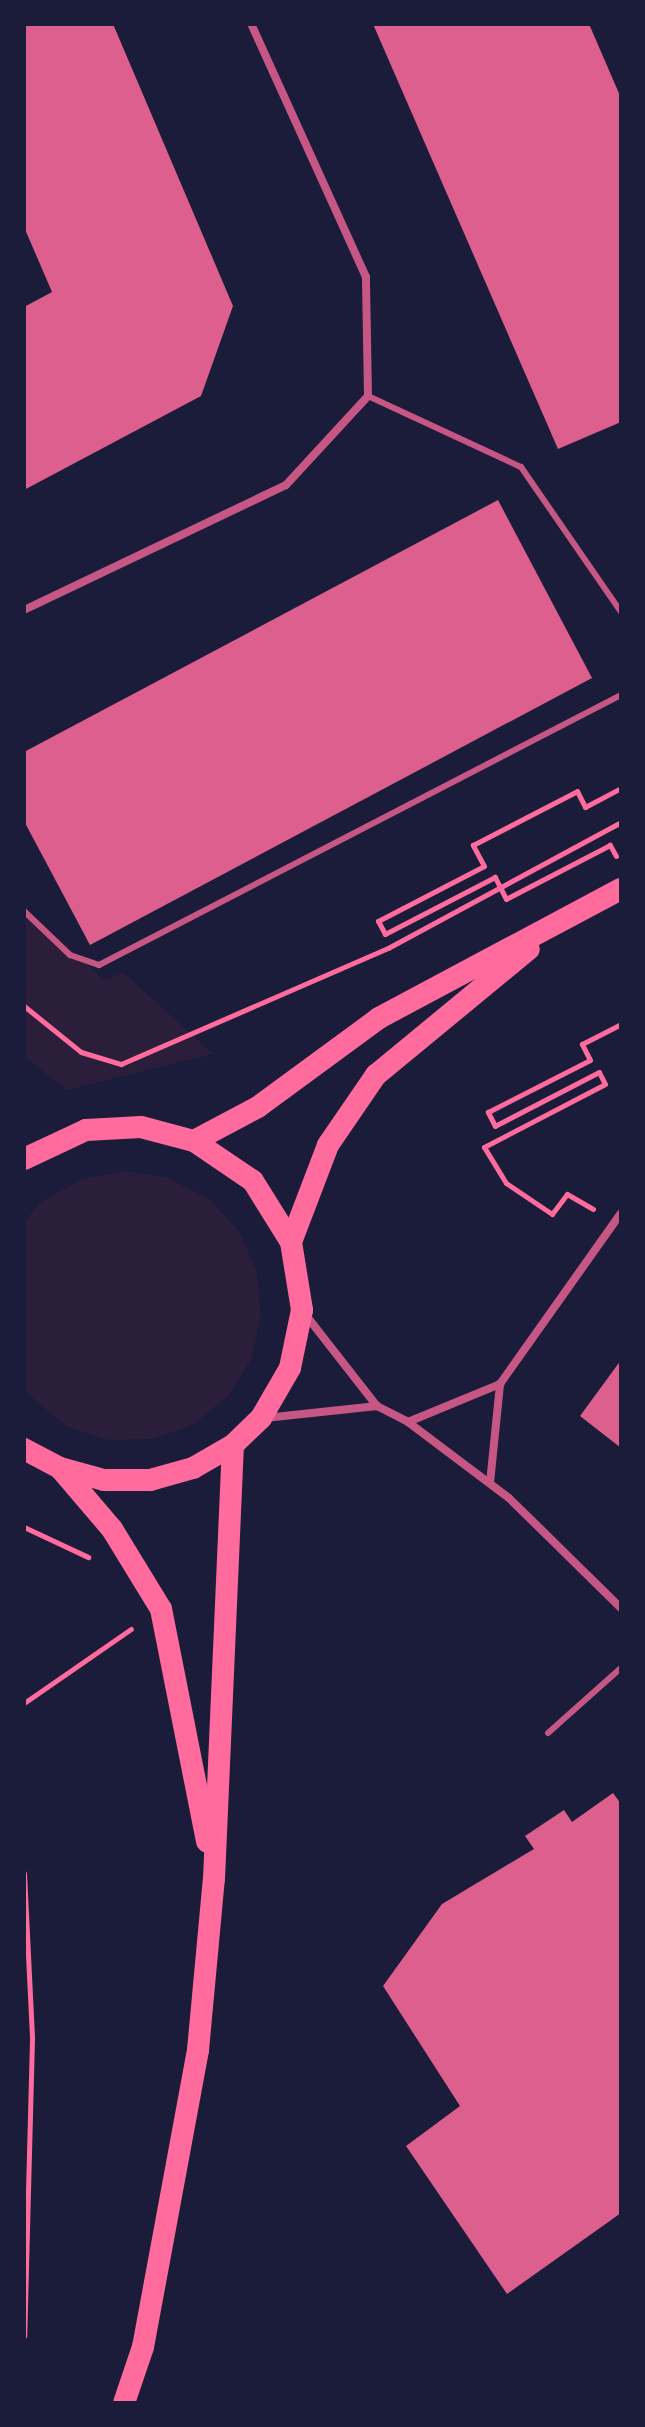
<!DOCTYPE html>
<html>
<head>
<meta charset="utf-8">
<style>
	body { margin:0 }
	#map { position:relative; width:645px; height:2427px; overflow:hidden; background:#1b1b3a; font-family:"IBM Plex Sans",sans-serif }
	div>[style] { position:absolute }
	.green>* { inset:0; background:#2a1e3b }
	.building>* { inset:0; background:#dd5f8e }
	.path>* { height:5px; margin:-2.5px; padding:0 2.5px; transform-origin:2.5px; border-radius:2.5px; background:#ff6b9d }
	.service>* { height:6px; margin:-3px; padding:0 3px; transform-origin:3px; border-radius:3px; background:#c65784 }
	.minor>* { height:8px; margin:-4px; padding:0 4px; transform-origin:4px; border-radius:4px; background:#c65784 }
	.trunk>* { height:22px; margin:-11px; padding:0 11px; transform-origin:11px; border-radius:11px; background:#ff6b9d }
	span { translate:-50% -50%; white-space:nowrap; text-align:center; line-height:1.15; -webkit-text-stroke:8px #1b1b3a; paint-order:stroke }
	.frame { position:absolute; inset:0; border:26px solid #1b1b3a; pointer-events:none }
</style>
</head>
<body>
<div id="map">
	<div class="green">
		<div style="clip-path:polygon(24px 907px,103px 979px,124px 973px,213px 1054px,67px 1090px,24px 1056px)"></div>
		<div style="clip-path:polygon(124px 1171px,167px 1178px,208px 1198px,238px 1230px,257px 1271px,261px 1315px,252px 1358px,228px 1396px,194px 1424px,153px 1439px,109px 1440px,67px 1427px,24px 1391px,24px 1222px,41px 1202px,80px 1180px)"></div>
	</div>
	<div class="building">
		<div style="clip-path:polygon(24px 24px,113px 24px,233px 306px,201px 396px,24px 490px,24px 307px,52px 292px,24px 227px)"></div>
		<div style="clip-path:polygon(373px 24px,589px 24px,621px 98px,621px 422px,558px 449px)"></div>
		<div style="clip-path:polygon(498px 500px,592px 678px,90px 945px,24px 821px,24px 752px)"></div>
		<div style="clip-path:polygon(621px 1360px,621px 1448px,580px 1416px)"></div>
		<div style="clip-path:polygon(613px 1793px,621px 1804px,621px 2213px,507px 2294px,406px 2146px,460px 2106px,383px 1986px,442px 1904px,534px 1849px,525px 1836px,564px 1810px,572px 1822px)"></div>
	</div>
	<div class="path">
		<div style="left:616px;top:856px;width:13px;rotate:-119deg"></div>
		<div style="left:610px;top:845px;width:117px;rotate:152.6deg"></div>
		<div style="left:506px;top:899px;width:25px;rotate:-117deg"></div>
		<div style="left:495px;top:877px;width:124px;rotate:152.6deg"></div>
		<div style="left:385px;top:934px;width:15px;rotate:-118deg"></div>
		<div style="left:378px;top:921px;width:119px;rotate:-27.4deg"></div>
		<div style="left:484px;top:866px;width:24px;rotate:-118deg"></div>
		<div style="left:473px;top:845px;width:117px;rotate:-27.4deg"></div>
		<div style="left:577px;top:791px;width:18px;rotate:63deg"></div>
		<div style="left:585px;top:807px;width:41px;rotate:-27.8deg"></div>
		<div style="left:24px;top:1006px;width:73px;rotate:38.9deg"></div>
		<div style="left:81px;top:1052px;width:42px;rotate:16.7deg"></div>
		<div style="left:121px;top:1064px;width:291px;rotate:-23.5deg"></div>
		<div style="left:388px;top:948px;width:265px;rotate:-28.4deg"></div>
		<div style="left:593px;top:1209px;width:30px;rotate:-150deg"></div>
		<div style="left:567px;top:1194px;width:25px;rotate:127deg"></div>
		<div style="left:552px;top:1214px;width:55px;rotate:-146deg"></div>
		<div style="left:506px;top:1183px;width:42px;rotate:-121.4deg"></div>
		<div style="left:484px;top:1147px;width:136px;rotate:-27.5deg"></div>
		<div style="left:605px;top:1084px;width:13px;rotate:-117deg"></div>
		<div style="left:599px;top:1072px;width:117px;rotate:152.6deg"></div>
		<div style="left:495px;top:1126px;width:16px;rotate:-117deg"></div>
		<div style="left:488px;top:1112px;width:114px;rotate:-27deg"></div>
		<div style="left:590px;top:1060px;width:18px;rotate:-117deg"></div>
		<div style="left:582px;top:1044px;width:44px;rotate:-27.1deg"></div>
		<div style="left:24px;top:1527px;width:71px;rotate:25.1deg"></div>
		<div style="left:24px;top:1703px;width:130px;rotate:-34.7deg"></div>
		<div style="left:24px;top:1873px;width:166px;rotate:87.2deg"></div>
		<div style="left:32px;top:2039px;width:297px;rotate:91.5deg"></div>
	</div>
	<div class="service">
		<div style="left:368px;top:396px;width:169px;rotate:24.9deg"></div>
		<div style="left:521px;top:467px;width:176px;rotate:55.4deg"></div>
		<div style="left:24px;top:911px;width:64px;rotate:43.7deg"></div>
		<div style="left:70px;top:955px;width:31px;rotate:19deg"></div>
		<div style="left:99px;top:965px;width:588px;rotate:-27.35deg"></div>
		<div style="left:548px;top:1733px;width:98px;rotate:-41.7deg"></div>
	</div>
	<div class="minor">
		<div style="left:24px;top:610px;width:290px;rotate:-25.5deg"></div>
		<div style="left:286px;top:485px;width:121px;rotate:-47.3deg"></div>
		<div style="left:368px;top:396px;width:119px;rotate:-91deg"></div>
		<div style="left:366px;top:277px;width:278px;rotate:-114.4deg"></div>
		<div style="left:305px;top:1314px;width:117px;rotate:52deg"></div>
		<div style="left:377px;top:1406px;width:35px;rotate:27deg"></div>
		<div style="left:408px;top:1422px;width:126px;rotate:37deg"></div>
		<div style="left:509px;top:1498px;width:157px;rotate:44.5deg"></div>
		<div style="left:265px;top:1418px;width:113px;rotate:-6.1deg"></div>
		<div style="left:408px;top:1422px;width:100px;rotate:-22.4deg"></div>
		<div style="left:490px;top:1483px;width:100px;rotate:-84.2deg"></div>
		<div style="left:500px;top:1384px;width:209px;rotate:-54.7deg"></div>
	</div>
	<div class="trunk">
		<div style="left:194px;top:1141px;width:72px;rotate:-28deg"></div>
		<div style="left:258px;top:1107px;width:150px;rotate:-36.3deg"></div>
		<div style="left:379px;top:1018px;width:274px;rotate:-28.1deg"></div>
		<div style="left:24px;top:1159px;width:68px;rotate:-25.1deg"></div>
		<div style="left:86px;top:1130px;width:55px;rotate:-3.1deg"></div>
		<div style="left:141px;top:1127px;width:55px;rotate:14.8deg"></div>
		<div style="left:194px;top:1141px;width:71px;rotate:34.1deg"></div>
		<div style="left:253px;top:1181px;width:72px;rotate:58.1deg"></div>
		<div style="left:291px;top:1242px;width:69px;rotate:80.8deg"></div>
		<div style="left:302px;top:1310px;width:59px;rotate:101.7deg"></div>
		<div style="left:290px;top:1368px;width:58px;rotate:120.1deg"></div>
		<div style="left:261px;top:1418px;width:39px;rotate:136deg"></div>
		<div style="left:233px;top:1445px;width:46px;rotate:150.1deg"></div>
		<div style="left:193px;top:1468px;width:45px;rotate:164.4deg"></div>
		<div style="left:150px;top:1480px;width:46px;rotate:180deg"></div>
		<div style="left:104px;top:1480px;width:46px;rotate:-164.7deg"></div>
		<div style="left:60px;top:1468px;width:41px;rotate:-152.2deg"></div>
		<div style="left:291px;top:1242px;width:104px;rotate:-69.1deg"></div>
		<div style="left:328px;top:1145px;width:85px;rotate:-55.6deg"></div>
		<div style="left:376px;top:1075px;width:198px;rotate:-39.5deg"></div>
		<div style="left:60px;top:1468px;width:80px;rotate:49.6deg"></div>
		<div style="left:112px;top:1529px;width:94px;rotate:58.5deg"></div>
		<div style="left:161px;top:1609px;width:237px;rotate:78.8deg"></div>
		<div style="left:124px;top:2403px;width:59px;rotate:-71.3deg"></div>
		<div style="left:143px;top:2347px;width:302px;rotate:-79.5deg"></div>
		<div style="left:198px;top:2050px;width:172px;rotate:-84.7deg"></div>
		<div style="left:214px;top:1879px;width:434px;rotate:-87.5deg"></div>
	</div>
	<div class="frame"></div>
</div>
</body>
</html>
